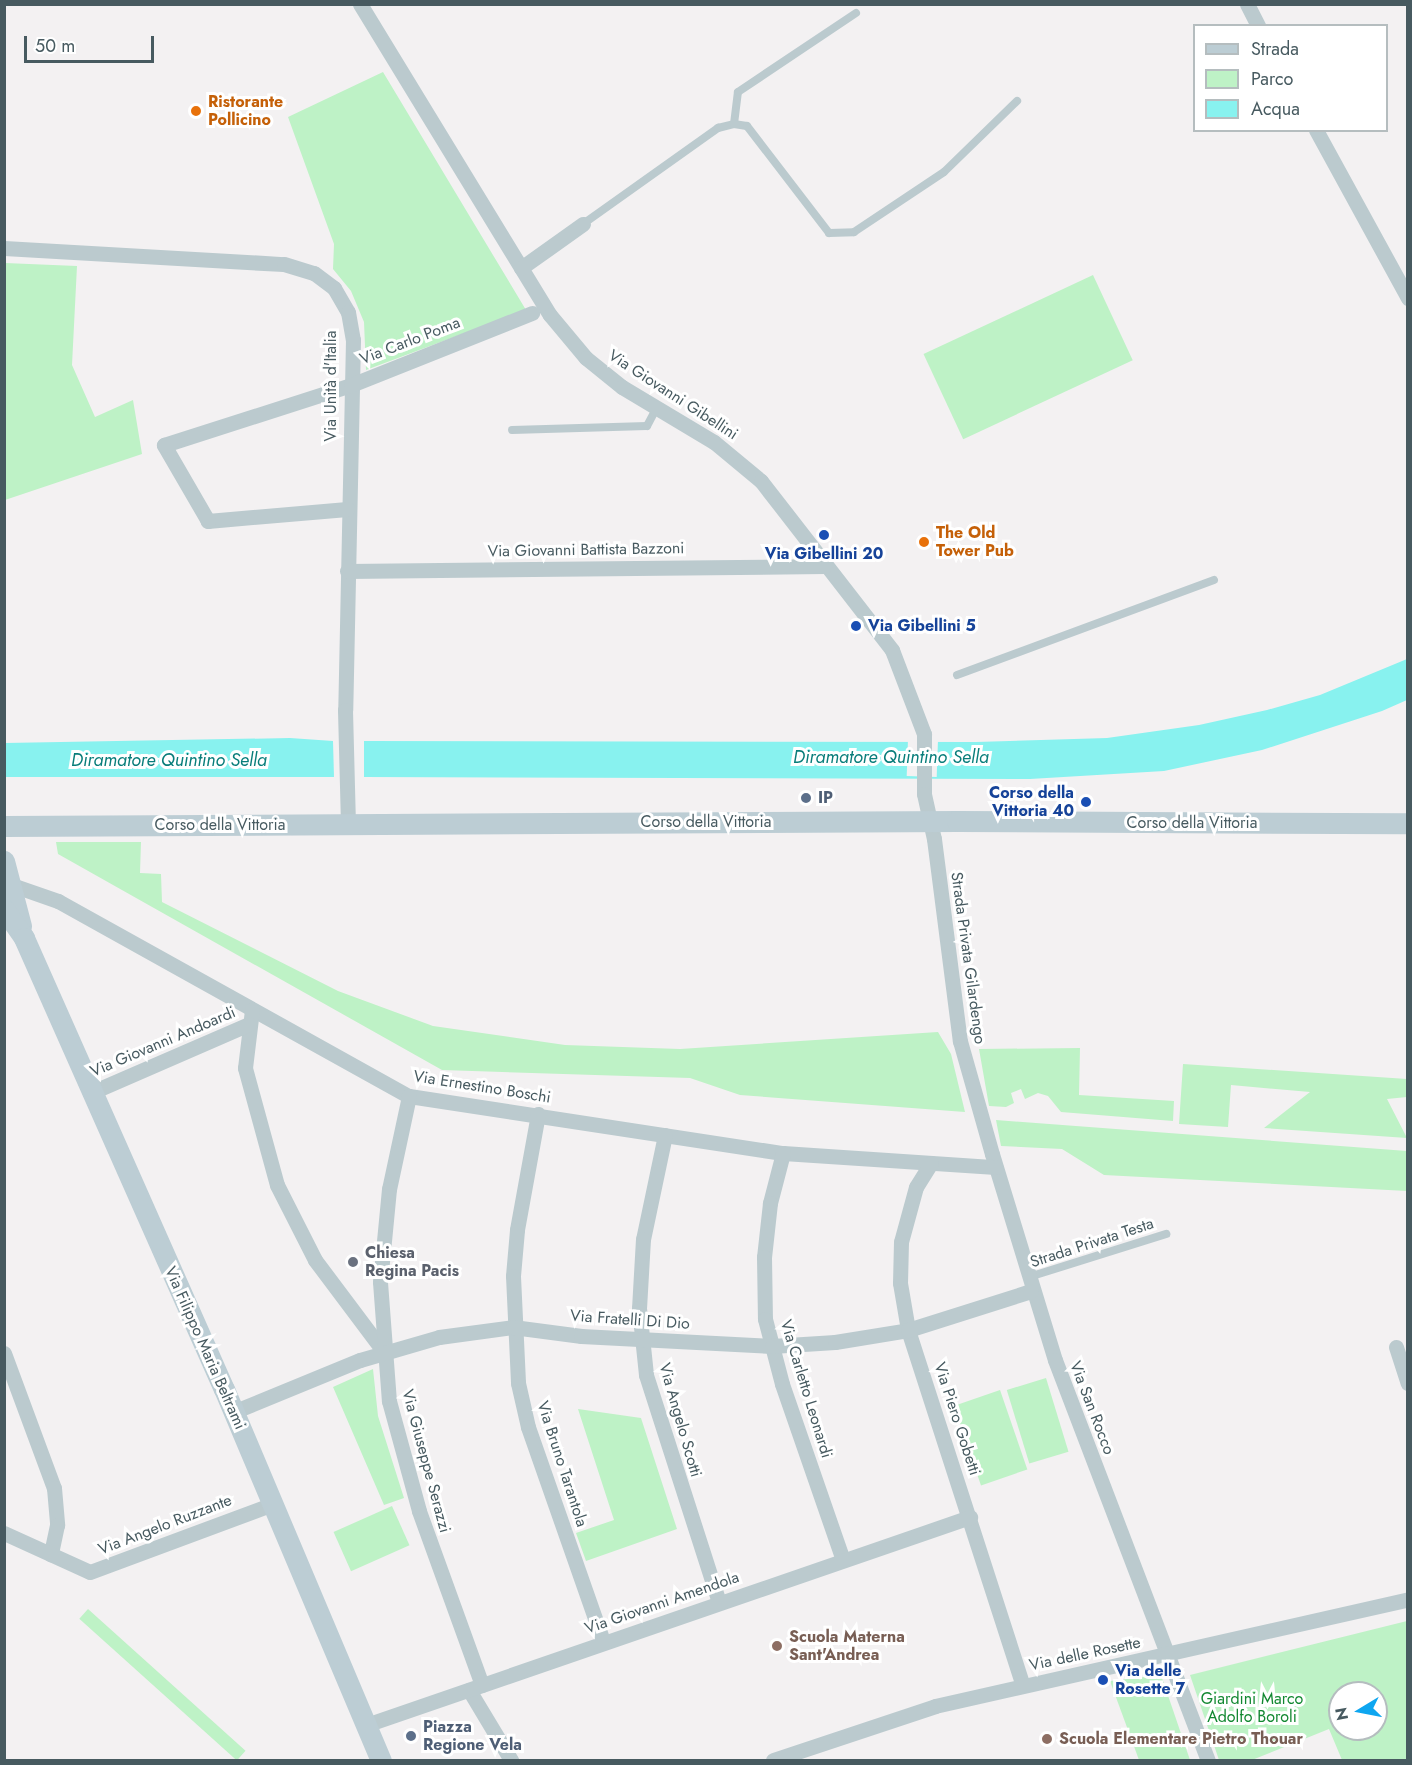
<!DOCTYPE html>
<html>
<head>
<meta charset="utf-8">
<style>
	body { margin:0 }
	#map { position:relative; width:1412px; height:1765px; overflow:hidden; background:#f3f1f2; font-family:Jost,sans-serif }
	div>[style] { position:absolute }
	.green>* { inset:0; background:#bef2c6; transform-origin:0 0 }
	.water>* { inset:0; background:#88f2ef }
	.pier>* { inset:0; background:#f3f1f2; transform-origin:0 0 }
	.lane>* { height:8px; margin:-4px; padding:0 4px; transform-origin:4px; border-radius:4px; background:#bbcace }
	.street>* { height:15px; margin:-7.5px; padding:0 7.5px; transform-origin:7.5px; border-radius:7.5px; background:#bbcace }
	.secondary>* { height:21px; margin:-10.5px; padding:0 10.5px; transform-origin:10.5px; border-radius:10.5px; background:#bccdd4 }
	.dots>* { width:16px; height:16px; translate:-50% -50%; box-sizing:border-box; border:3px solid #fff; border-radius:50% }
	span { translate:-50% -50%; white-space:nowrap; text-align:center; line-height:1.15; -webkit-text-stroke:6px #fff; paint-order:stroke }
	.food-label { font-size:16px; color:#c56008; font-weight:700 }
	.left { translate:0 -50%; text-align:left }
	.street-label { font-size:16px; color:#475a60 }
	.transit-label { font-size:16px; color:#164399; font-weight:700 }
	.right { translate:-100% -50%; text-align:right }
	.service-label { font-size:16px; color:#4e5e75; font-weight:700 }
	.worship-label { font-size:16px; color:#5b616d; font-weight:700 }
	.education-label { font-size:16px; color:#785e54; font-weight:700 }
	.park-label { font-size:16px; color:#128831 }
	.water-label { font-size:18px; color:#087d7a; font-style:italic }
	.frame { position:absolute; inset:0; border:6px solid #475a60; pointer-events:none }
	.legend { position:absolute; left:1193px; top:24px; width:195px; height:108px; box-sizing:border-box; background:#fff; border:2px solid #b5bdbf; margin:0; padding:8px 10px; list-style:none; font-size:18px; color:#475a60 }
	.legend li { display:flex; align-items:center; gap:12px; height:30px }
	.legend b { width:30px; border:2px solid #b5bdbf }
	.north { position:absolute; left:1328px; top:1681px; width:60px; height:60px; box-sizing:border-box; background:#fff; border:2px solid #b5bdbf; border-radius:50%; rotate:260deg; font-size:16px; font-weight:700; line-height:24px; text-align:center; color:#475a60 }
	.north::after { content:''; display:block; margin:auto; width:21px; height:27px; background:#0ea6f0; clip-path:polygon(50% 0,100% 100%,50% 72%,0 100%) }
	.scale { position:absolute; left:24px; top:36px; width:130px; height:27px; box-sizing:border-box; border:3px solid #475a60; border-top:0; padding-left:8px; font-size:18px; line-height:21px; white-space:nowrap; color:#475a60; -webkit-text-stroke:4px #fff; paint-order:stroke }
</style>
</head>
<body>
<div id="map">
	<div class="green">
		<div style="clip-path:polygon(383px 72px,526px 310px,366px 370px,364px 322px,351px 291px,333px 269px,334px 244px,288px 117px)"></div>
		<div style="clip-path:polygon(5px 263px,77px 266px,72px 365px,95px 417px,133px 400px,142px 454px,5px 500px)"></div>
		<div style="left:1093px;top:275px;width:94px;height:187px;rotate:65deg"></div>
		<div style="clip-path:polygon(56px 842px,141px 842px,140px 873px,161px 874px,162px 902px,338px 991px,433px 1026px,565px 1045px,680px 1049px,938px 1032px,951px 1054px,965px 1112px,740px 1095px,690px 1078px,442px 1070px,58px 854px)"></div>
		<div style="clip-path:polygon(1080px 1048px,1079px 1095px,1174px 1101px,1173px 1121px,1061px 1112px,1048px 1096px,1038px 1093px,1025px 1099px,1021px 1089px,1011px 1093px,1014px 1103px,1006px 1107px,989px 1106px,979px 1049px)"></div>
		<div style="clip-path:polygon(1183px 1064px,1407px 1079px,1407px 1097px,1387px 1099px,1407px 1138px,1264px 1128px,1310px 1092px,1231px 1085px,1228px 1127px,1179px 1124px)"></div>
		<div style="clip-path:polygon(996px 1120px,1407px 1151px,1407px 1191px,1104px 1175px,1062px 1149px,1001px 1146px)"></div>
		<div style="clip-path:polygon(373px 1369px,378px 1416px,404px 1498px,384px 1505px,333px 1387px)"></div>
		<div style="left:1046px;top:1378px;width:77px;height:41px;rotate:73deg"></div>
		<div style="left:1000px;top:1390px;width:84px;height:49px;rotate:71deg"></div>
		<div style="clip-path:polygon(578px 1409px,641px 1418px,677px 1529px,586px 1561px,576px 1533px,614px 1520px)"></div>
		<div style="left:392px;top:1506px;width:43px;height:64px;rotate:66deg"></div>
		<div style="left:88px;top:1609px;width:212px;height:13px;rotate:42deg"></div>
		<div style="clip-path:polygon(evenodd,1407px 1621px,1407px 1760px,1342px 1760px,1329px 1729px,1252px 1760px,1219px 1760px,1190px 1675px,1407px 1621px,1340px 1693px,1376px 1693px,1376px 1729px,1340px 1729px,1340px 1693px)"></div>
		<div style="clip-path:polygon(1161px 1675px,1174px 1713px,1190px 1760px,1139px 1760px,1110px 1681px)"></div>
	</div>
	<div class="water">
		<div style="clip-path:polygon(1407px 659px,1407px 700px,1382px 711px,1262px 750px,1164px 771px,1030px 779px,364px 777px,364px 741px,976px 742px,1107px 738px,1199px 725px,1267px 710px,1320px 695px)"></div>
		<div style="clip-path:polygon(290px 738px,333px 741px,334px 777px,5px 777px,5px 743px)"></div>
	</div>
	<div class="pier">
		<div style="left:908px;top:739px;width:30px;height:37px;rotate:2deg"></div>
	</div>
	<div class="lane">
		<div style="left:734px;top:124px;width:32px;rotate:-83deg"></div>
		<div style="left:738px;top:92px;width:142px;rotate:-33.8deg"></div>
		<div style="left:583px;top:224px;width:166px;rotate:-35.4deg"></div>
		<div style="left:718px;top:128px;width:16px;rotate:-14deg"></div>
		<div style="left:734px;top:124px;width:13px;rotate:9deg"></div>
		<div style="left:747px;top:126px;width:135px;rotate:52.5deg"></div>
		<div style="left:829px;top:233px;width:25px;rotate:-2deg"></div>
		<div style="left:854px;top:232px;width:108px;rotate:-33.7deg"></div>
		<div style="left:944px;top:172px;width:102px;rotate:-44.2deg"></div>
		<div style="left:512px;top:430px;width:135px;rotate:-1.7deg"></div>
		<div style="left:647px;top:426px;width:21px;rotate:-62deg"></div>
		<div style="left:957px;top:675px;width:274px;rotate:-20.3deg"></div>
		<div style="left:1029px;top:1277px;width:144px;rotate:-17.4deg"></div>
	</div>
	<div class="street">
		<div style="left:360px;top:4px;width:364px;rotate:58.6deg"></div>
		<div style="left:550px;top:315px;width:56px;rotate:50.1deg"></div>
		<div style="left:586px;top:358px;width:46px;rotate:38.9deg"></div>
		<div style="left:622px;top:387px;width:107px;rotate:30.9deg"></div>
		<div style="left:714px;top:442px;width:61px;rotate:39.7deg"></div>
		<div style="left:761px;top:481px;width:214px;rotate:52.2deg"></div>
		<div style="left:892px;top:650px;width:90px;rotate:69.1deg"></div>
		<div style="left:924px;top:734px;width:60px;rotate:90deg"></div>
		<div style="left:924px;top:794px;width:46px;rotate:77.5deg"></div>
		<div style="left:934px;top:839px;width:204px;rotate:82.7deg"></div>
		<div style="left:960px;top:1041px;width:117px;rotate:74.2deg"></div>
		<div style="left:992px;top:1154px;width:215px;rotate:73deg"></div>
		<div style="left:1055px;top:1360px;width:428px;rotate:69.1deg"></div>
		<div style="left:1247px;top:4px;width:25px;rotate:63deg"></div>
		<div style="left:1316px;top:130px;width:192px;rotate:61.3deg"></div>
		<div style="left:4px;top:248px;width:280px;rotate:3.3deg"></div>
		<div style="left:284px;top:264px;width:31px;rotate:17deg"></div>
		<div style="left:314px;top:273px;width:25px;rotate:37deg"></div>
		<div style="left:334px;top:288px;width:28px;rotate:60deg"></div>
		<div style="left:348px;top:312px;width:28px;rotate:80deg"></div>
		<div style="left:353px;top:340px;width:370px;rotate:91.2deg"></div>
		<div style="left:345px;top:710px;width:114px;rotate:88.5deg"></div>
		<div style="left:521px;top:268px;width:76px;rotate:-35.4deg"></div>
		<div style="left:347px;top:509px;width:140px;rotate:175.1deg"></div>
		<div style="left:208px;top:521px;width:88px;rotate:-120.1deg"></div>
		<div style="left:164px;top:445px;width:196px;rotate:-17.8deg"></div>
		<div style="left:351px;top:385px;width:195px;rotate:-21.7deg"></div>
		<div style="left:347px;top:571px;width:478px;rotate:-0.6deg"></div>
		<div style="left:12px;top:885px;width:49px;rotate:19.2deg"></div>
		<div style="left:58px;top:901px;width:402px;rotate:29.1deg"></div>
		<div style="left:409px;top:1096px;width:378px;rotate:8.7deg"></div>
		<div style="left:783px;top:1153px;width:213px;rotate:3.8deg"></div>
		<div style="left:252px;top:1010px;width:58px;rotate:96.9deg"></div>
		<div style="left:245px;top:1068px;width:121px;rotate:74.7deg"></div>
		<div style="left:277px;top:1185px;width:84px;rotate:63.1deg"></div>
		<div style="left:315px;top:1260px;width:115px;rotate:53.1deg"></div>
		<div style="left:90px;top:1093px;width:173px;rotate:-23.5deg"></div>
		<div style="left:409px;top:1096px;width:95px;rotate:102.1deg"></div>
		<div style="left:389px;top:1189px;width:93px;rotate:95.5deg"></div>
		<div style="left:380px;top:1282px;width:119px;rotate:85.7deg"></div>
		<div style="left:389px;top:1401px;width:114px;rotate:74.7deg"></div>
		<div style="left:419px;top:1511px;width:185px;rotate:70.1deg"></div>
		<div style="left:538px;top:1114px;width:118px;rotate:100.3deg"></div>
		<div style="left:517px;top:1230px;width:46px;rotate:95deg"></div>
		<div style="left:513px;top:1276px;width:107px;rotate:87.3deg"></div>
		<div style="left:518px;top:1383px;width:45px;rotate:77.2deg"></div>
		<div style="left:528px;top:1427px;width:227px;rotate:70.7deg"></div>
		<div style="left:665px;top:1135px;width:106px;rotate:101.9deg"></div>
		<div style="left:643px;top:1239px;width:69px;rotate:93.3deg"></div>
		<div style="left:639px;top:1308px;width:67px;rotate:84deg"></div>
		<div style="left:646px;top:1375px;width:239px;rotate:72.2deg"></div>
		<div style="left:783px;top:1153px;width:52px;rotate:104.6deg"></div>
		<div style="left:770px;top:1203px;width:54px;rotate:96.3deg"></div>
		<div style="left:764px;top:1257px;width:62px;rotate:89.1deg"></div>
		<div style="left:765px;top:1319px;width:67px;rotate:75.3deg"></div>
		<div style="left:782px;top:1384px;width:186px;rotate:70.9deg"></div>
		<div style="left:931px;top:1163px;width:28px;rotate:122deg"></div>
		<div style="left:916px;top:1187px;width:57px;rotate:105.3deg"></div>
		<div style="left:901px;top:1242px;width:41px;rotate:91.4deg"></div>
		<div style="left:900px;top:1283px;width:48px;rotate:80.3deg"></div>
		<div style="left:908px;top:1330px;width:373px;rotate:72.1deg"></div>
		<div style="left:1396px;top:1347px;width:38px;rotate:72deg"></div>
		<div style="left:4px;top:1353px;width:144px;rotate:69.7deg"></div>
		<div style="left:54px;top:1488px;width:37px;rotate:85deg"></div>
		<div style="left:57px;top:1525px;width:30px;rotate:102deg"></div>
		<div style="left:233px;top:1412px;width:137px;rotate:-22.3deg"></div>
		<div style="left:360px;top:1360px;width:82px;rotate:-16.2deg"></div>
		<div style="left:439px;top:1337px;width:75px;rotate:-7.7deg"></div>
		<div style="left:513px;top:1327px;width:69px;rotate:7.5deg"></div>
		<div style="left:581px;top:1336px;width:191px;rotate:3deg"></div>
		<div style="left:772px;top:1346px;width:63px;rotate:-3.6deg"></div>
		<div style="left:835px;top:1342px;width:74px;rotate:-9.3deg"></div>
		<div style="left:908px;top:1330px;width:129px;rotate:-17.6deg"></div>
		<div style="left:4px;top:1533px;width:94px;rotate:24.4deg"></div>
		<div style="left:90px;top:1572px;width:195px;rotate:-20.4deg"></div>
		<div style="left:469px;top:1690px;width:82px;rotate:59deg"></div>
		<div style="left:366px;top:1725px;width:639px;rotate:-19deg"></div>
		<div style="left:773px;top:1760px;width:171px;rotate:-18.4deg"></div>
		<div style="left:935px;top:1706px;width:485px;rotate:-12.7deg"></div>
	</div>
	<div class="secondary">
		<div style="left:4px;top:826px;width:953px;rotate:-0.3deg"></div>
		<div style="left:957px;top:821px;width:451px;rotate:0.3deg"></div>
		<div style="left:4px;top:861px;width:67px;rotate:75.3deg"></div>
		<div style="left:4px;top:909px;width:35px;rotate:55deg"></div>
		<div style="left:24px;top:938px;width:493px;rotate:66.1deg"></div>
		<div style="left:224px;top:1389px;width:403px;rotate:67.1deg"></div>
	</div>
	<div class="dots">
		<div style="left:196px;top:111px;background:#e8710a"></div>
		<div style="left:824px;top:535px;background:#1a4fb4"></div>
		<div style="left:924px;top:542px;background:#e8710a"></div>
		<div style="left:856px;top:626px;background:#1a4fb4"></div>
		<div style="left:806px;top:798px;background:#5c6f8a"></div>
		<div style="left:1086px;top:802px;background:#1a4fb4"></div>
		<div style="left:353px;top:1262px;background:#6b7280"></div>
		<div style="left:777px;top:1646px;background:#8d6e63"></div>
		<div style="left:1103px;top:1680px;background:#1a4fb4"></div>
		<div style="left:411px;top:1736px;background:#5c6f8a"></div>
		<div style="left:1047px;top:1739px;background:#8d6e63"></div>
	</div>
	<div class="food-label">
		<span class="left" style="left:208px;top:111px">Ristorante<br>Pollicino</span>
		<span class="left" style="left:936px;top:542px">The Old<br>Tower Pub</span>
	</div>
	<div class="street-label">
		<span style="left:410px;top:341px;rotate:-21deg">Via Carlo Poma</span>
		<span style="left:331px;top:386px;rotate:-90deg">Via Unità d'Italia</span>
		<span style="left:673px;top:395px;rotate:33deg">Via Giovanni Gibellini</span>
		<span style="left:586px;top:550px;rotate:-1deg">Via Giovanni Battista Bazzoni</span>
		<span style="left:706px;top:822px">Corso della Vittoria</span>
		<span style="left:1192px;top:823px">Corso della Vittoria</span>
		<span style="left:220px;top:825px">Corso della Vittoria</span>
		<span style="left:968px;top:958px;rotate:82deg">Strada Privata Gilardengo</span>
		<span style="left:163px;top:1042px;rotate:-23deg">Via Giovanni Andoardi</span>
		<span style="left:482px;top:1087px;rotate:9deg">Via Ernestino Boschi</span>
		<span style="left:1092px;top:1243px;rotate:-18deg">Strada Privata Testa</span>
		<span style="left:630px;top:1320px;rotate:4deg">Via Fratelli Di Dio</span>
		<span style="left:205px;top:1348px;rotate:66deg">Via Filippo Maria Beltrami</span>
		<span style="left:806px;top:1389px;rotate:73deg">Via Carletto Leonardi</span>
		<span style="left:1092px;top:1408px;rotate:69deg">Via San Rocco</span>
		<span style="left:957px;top:1419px;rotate:72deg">Via Piero Gobetti</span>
		<span style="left:680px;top:1420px;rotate:74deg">Via Angelo Scotti</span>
		<span style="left:426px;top:1461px;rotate:75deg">Via Giuseppe Serazzi</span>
		<span style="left:562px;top:1464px;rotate:72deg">Via Bruno Tarantola</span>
		<span style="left:165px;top:1525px;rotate:-21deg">Via Angelo Ruzzante</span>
		<span style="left:662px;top:1603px;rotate:-19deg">Via Giovanni Amendola</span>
		<span style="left:1085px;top:1654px;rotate:-12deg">Via delle Rosette</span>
	</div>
	<div class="transit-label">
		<span style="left:824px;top:554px">Via Gibellini 20</span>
		<span class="left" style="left:868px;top:626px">Via Gibellini 5</span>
		<span class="right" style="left:1074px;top:802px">Corso della<br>Vittoria 40</span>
		<span class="left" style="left:1115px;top:1680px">Via delle<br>Rosette 7</span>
	</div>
	<div class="service-label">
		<span class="left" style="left:818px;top:798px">IP</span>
		<span class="left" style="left:423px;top:1736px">Piazza<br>Regione Vela</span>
	</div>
	<div class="worship-label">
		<span class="left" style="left:365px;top:1262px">Chiesa<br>Regina Pacis</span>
	</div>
	<div class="education-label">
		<span class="left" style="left:789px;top:1646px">Scuola Materna<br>Sant'Andrea</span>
		<span class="left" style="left:1059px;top:1739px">Scuola Elementare Pietro Thouar</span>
	</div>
	<div class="park-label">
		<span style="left:1252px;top:1708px">Giardini Marco<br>Adolfo Boroli</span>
	</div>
	<div class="water-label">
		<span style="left:891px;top:757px">Diramatore Quintino Sella</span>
		<span style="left:169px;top:760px">Diramatore Quintino Sella</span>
	</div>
	<div class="frame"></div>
	<ul class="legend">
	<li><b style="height:8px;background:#bccdd4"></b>Strada</li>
	<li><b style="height:16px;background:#bef2c6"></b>Parco</li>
	<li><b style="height:16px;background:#88f2ef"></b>Acqua</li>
	</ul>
	<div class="north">N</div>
	<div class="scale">50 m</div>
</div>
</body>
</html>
